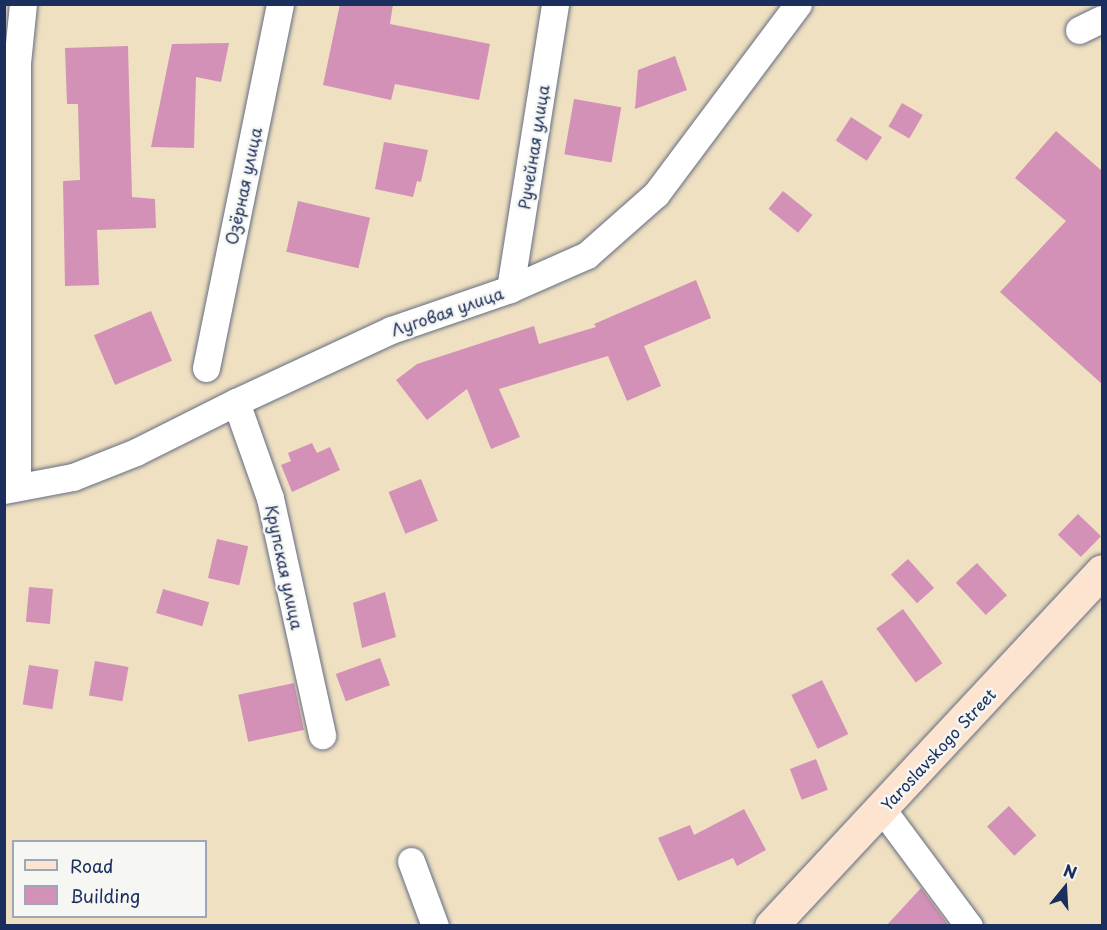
<!DOCTYPE html>
<html>
<head>
<meta charset="utf-8">
<style>
	body { margin:0 }
	#map { position:relative; width:1107px; height:930px; overflow:hidden; background:#efe0c1; font-family:"Playpen Sans",sans-serif }
	div>[style] { position:absolute }
	.building>* { inset:0; background:#d391b7; transform-origin:0 0 }
	.roads { filter:drop-shadow(0 0 2px #656d81) drop-shadow(0 0 2px #656d81) }
	.street>* { height:27px; margin:-13.5px; padding:0 13.5px; transform-origin:13.5px; border-radius:13.5px; background:#fff }
	.secondary>* { height:33px; margin:-16.5px; padding:0 16.5px; transform-origin:16.5px; border-radius:16.5px; background:#fde4d1 }
	span { translate:-50% -50%; white-space:nowrap; text-align:center; line-height:1.15; -webkit-text-stroke:5px #f6f6f2; paint-order:stroke }
	.street-label { font-size:16px; color:#1b2f5e }
	.frame { position:absolute; inset:0; border:6px solid #1b2f5e; pointer-events:none }
	.legend { position:absolute; left:12px; top:840px; width:195px; height:78px; box-sizing:border-box; background:#f6f6f2; border:2px solid #9ea6b7; margin:0; padding:8px 10px; list-style:none; font-size:18px; color:#1b2f5e }
	.legend li { display:flex; align-items:center; gap:12px; height:30px }
	.legend b { width:30px; border:2px solid #9ea6b7 }
	.north { position:absolute; left:1035px; top:858px; width:60px; height:60px; -webkit-text-stroke:4px #f6f6f2; paint-order:stroke; rotate:18deg; font-size:16px; font-weight:700; line-height:24px; text-align:center; color:#1b2f5e }
	.north::after { content:''; display:block; margin:auto; width:21px; height:27px; background:#1b2f5e; clip-path:polygon(50% 0,100% 100%,50% 72%,0 100%) }
</style>
</head>
<body>
<div id="map">
	<div class="building">
		<div style="clip-path:polygon(340px 4px,393px 4px,390px 24px,490px 44px,479px 100px,395px 84px,391px 100px,323px 85px)"></div>
		<div style="clip-path:polygon(229px 43px,221px 82px,196px 77px,194px 148px,151px 147px,172px 44px)"></div>
		<div style="clip-path:polygon(128px 46px,132px 197px,155px 199px,156px 228px,97px 230px,99px 285px,65px 286px,63px 181px,80px 180px,78px 104px,67px 104px,65px 48px)"></div>
		<div style="clip-path:polygon(675px 56px,687px 90px,635px 109px,638px 70px)"></div>
		<div style="left:574px;top:99px;width:48px;height:56px;rotate:10deg"></div>
		<div style="left:902px;top:103px;width:24px;height:27px;rotate:30deg"></div>
		<div style="left:851px;top:117px;width:37px;height:28px;rotate:33deg"></div>
		<div style="clip-path:polygon(1056px 131px,1102px 171px,1102px 384px,1000px 292px,1066px 221px,1015px 178px)"></div>
		<div style="clip-path:polygon(384px 142px,428px 150px,421px 182px,417px 181px,413px 197px,375px 189px)"></div>
		<div style="left:783px;top:191px;width:38px;height:23px;rotate:39deg"></div>
		<div style="left:298px;top:201px;width:74px;height:52px;rotate:13deg"></div>
		<div style="clip-path:polygon(696px 280px,711px 318px,644px 346px,661px 386px,627px 401px,608px 356px,499px 389px,520px 437px,491px 449px,467px 389px,427px 420px,396px 380px,417px 364px,534px 326px,539px 344px,596px 327px,594px 324px)"></div>
		<div style="left:151px;top:311px;width:54px;height:62px;rotate:67deg"></div>
		<div style="clip-path:polygon(312px 443px,317px 453px,330px 447px,340px 470px,292px 492px,281px 465px,291px 461px,288px 453px)"></div>
		<div style="left:421px;top:479px;width:45px;height:35px;rotate:68deg"></div>
		<div style="left:1078px;top:514px;width:32px;height:29px;rotate:44deg"></div>
		<div style="left:217px;top:539px;width:32px;height:40px;rotate:13deg"></div>
		<div style="left:908px;top:559px;width:39px;height:23px;rotate:48deg"></div>
		<div style="left:977px;top:563px;width:44px;height:29px;rotate:47deg"></div>
		<div style="left:29px;top:587px;width:24px;height:35px;rotate:5deg"></div>
		<div style="left:163px;top:589px;width:48px;height:25px;rotate:16deg"></div>
		<div style="clip-path:polygon(385px 592px,396px 637px,362px 648px,353px 603px)"></div>
		<div style="left:903px;top:609px;width:67px;height:33px;rotate:54deg"></div>
		<div style="left:380px;top:658px;width:29px;height:47px;rotate:70deg"></div>
		<div style="left:95px;top:661px;width:34px;height:35px;rotate:10deg"></div>
		<div style="left:29px;top:665px;width:30px;height:40px;rotate:9deg"></div>
		<div style="left:822px;top:680px;width:60px;height:34px;rotate:64deg"></div>
		<div style="left:294px;top:683px;width:48px;height:57px;rotate:78deg"></div>
		<div style="left:816px;top:759px;width:33px;height:28px;rotate:69deg"></div>
		<div style="left:1009px;top:806px;width:40px;height:30px;rotate:47deg"></div>
		<div style="clip-path:polygon(744px 809px,766px 850px,737px 866px,733px 858px,678px 881px,658px 838px,690px 825px,694px 835px)"></div>
		<div style="clip-path:polygon(921px 888px,949px 926px,886px 926px)"></div>
	</div>
	<div class="roads">
		<div class="street">
			<div style="left:1079px;top:30px;width:25px;rotate:-26deg"></div>
			<div style="left:510px;top:289px;width:289px;rotate:-81deg"></div>
			<div style="left:206px;top:368px;width:371px;rotate:-78.5deg"></div>
			<div style="left:236px;top:402px;width:102px;rotate:70.5deg"></div>
			<div style="left:270px;top:498px;width:243px;rotate:77.6deg"></div>
			<div style="left:17px;top:487px;width:424px;rotate:-90deg"></div>
			<div style="left:17px;top:63px;width:59px;rotate:-84.2deg"></div>
			<div style="left:4px;top:490px;width:70px;rotate:-10.7deg"></div>
			<div style="left:73px;top:477px;width:68px;rotate:-21.6deg"></div>
			<div style="left:136px;top:452px;width:112px;rotate:-26.6deg"></div>
			<div style="left:236px;top:402px;width:171px;rotate:-24.9deg"></div>
			<div style="left:391px;top:330px;width:126px;rotate:-19deg"></div>
			<div style="left:510px;top:289px;width:84px;rotate:-23.8deg"></div>
			<div style="left:587px;top:255px;width:92px;rotate:-41.5deg"></div>
			<div style="left:656px;top:194px;width:237px;rotate:-53.2deg"></div>
			<div style="left:882px;top:809px;width:146px;rotate:53.4deg"></div>
			<div style="left:411px;top:861px;width:69px;rotate:69.7deg"></div>
		</div>
		<div class="secondary">
			<div style="left:771px;top:926px;width:485px;rotate:-47deg"></div>
		</div>
	</div>
	<div class="street-label">
		<span style="left:533px;top:147px;rotate:-81deg">Ручейная улица</span>
		<span style="left:243px;top:186px;rotate:-78deg">Озёрная улица</span>
		<span style="left:447px;top:311px;rotate:-19deg">Луговая улица</span>
		<span style="left:285px;top:567px;rotate:78deg">Крупская улица</span>
		<span style="left:938px;top:749px;rotate:-47deg">Yaroslavskogo Street</span>
	</div>
	<div class="frame"></div>
	<ul class="legend">
	<li><b style="height:8px;background:#fde4d1"></b>Road</li>
	<li><b style="height:16px;background:#d391b7"></b>Building</li>
	</ul>
	<div class="north">N</div>
</div>
</body>
</html>
